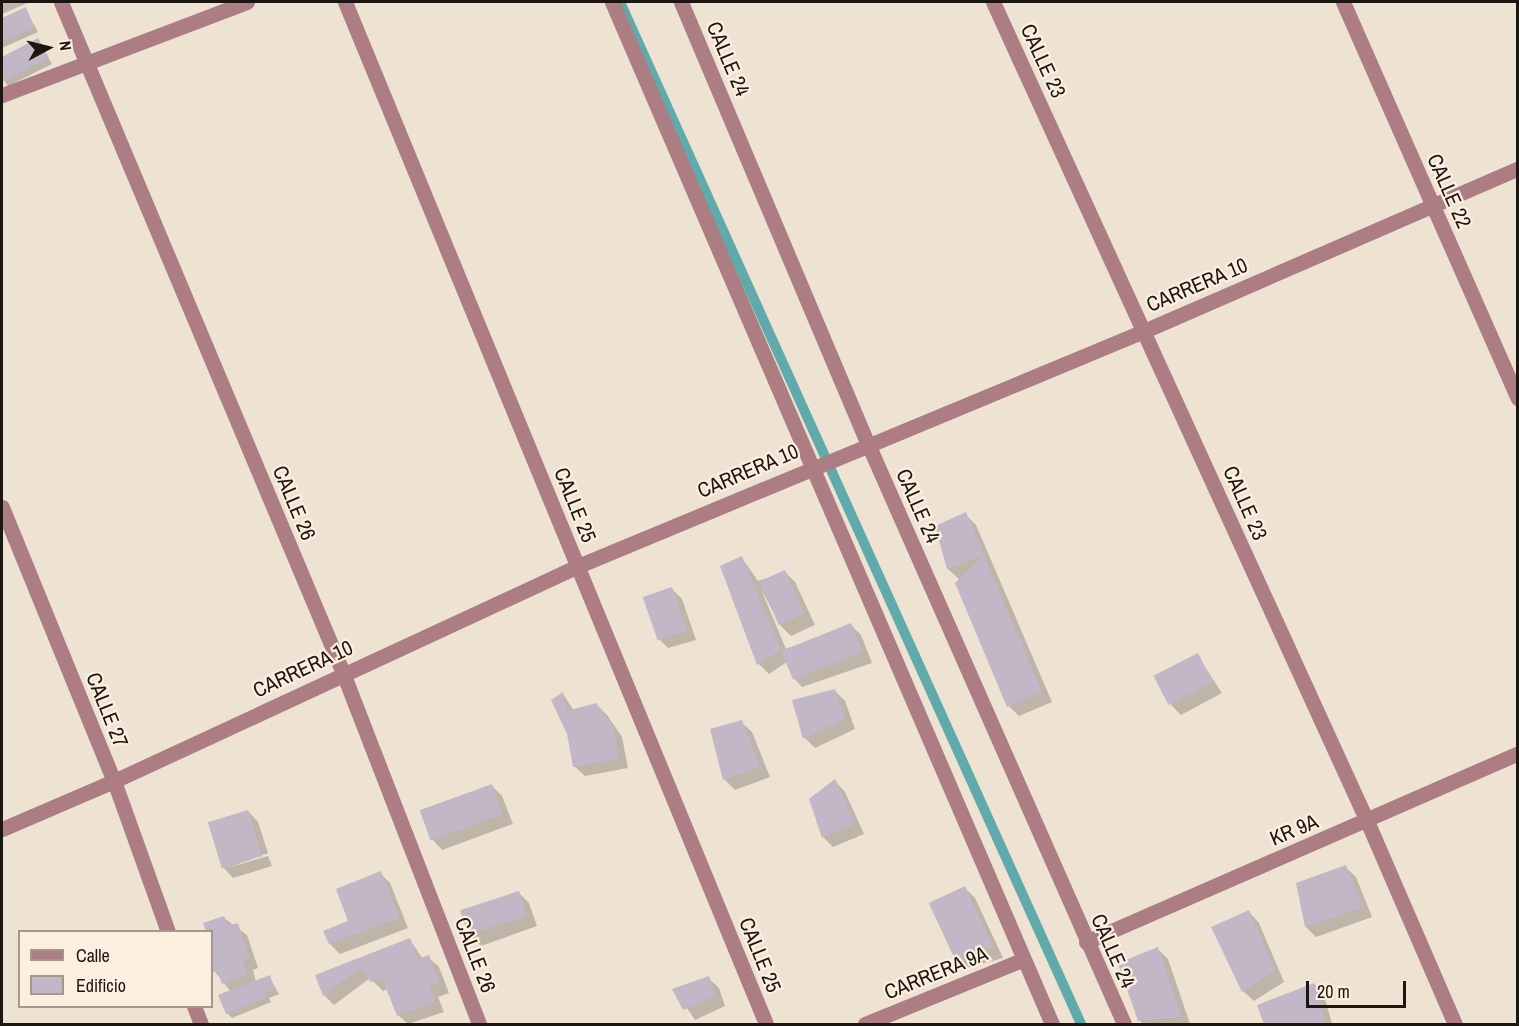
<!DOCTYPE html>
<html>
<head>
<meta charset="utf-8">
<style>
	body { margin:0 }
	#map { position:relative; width:1519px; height:1026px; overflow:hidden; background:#eee2d2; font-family:"Archivo Narrow",sans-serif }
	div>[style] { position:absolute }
	.shadow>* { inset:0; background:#0003 }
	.stream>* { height:10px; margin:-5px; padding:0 5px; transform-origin:5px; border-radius:5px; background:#61aaac }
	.building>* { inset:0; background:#c2b7c7; transform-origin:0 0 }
	.street>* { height:15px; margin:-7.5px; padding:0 7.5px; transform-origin:7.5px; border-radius:7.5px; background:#ac7d83 }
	span { translate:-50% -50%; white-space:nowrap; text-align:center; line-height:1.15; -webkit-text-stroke:4.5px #fcefdf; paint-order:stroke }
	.street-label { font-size:21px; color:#1b1611 }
	.frame { position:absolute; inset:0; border:3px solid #1b1611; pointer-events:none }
	.legend { position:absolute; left:18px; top:930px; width:195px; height:78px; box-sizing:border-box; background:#fcefdf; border:2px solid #a2988d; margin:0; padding:8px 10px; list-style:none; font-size:18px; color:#1b1611 }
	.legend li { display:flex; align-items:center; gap:12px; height:30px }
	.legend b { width:30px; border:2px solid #a2988d }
	.north { position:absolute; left:18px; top:18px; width:60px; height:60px; -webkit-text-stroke:4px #fcefdf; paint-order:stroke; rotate:83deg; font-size:16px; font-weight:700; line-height:24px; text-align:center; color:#1b1611 }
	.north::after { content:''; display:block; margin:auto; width:21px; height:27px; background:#1b1611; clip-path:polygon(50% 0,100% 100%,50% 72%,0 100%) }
	.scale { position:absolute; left:1306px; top:981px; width:100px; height:27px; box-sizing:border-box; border:3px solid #1b1611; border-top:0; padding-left:8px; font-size:18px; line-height:21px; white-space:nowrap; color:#1b1611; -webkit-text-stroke:4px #fcefdf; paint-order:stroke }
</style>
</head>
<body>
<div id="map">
	<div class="shadow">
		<div style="clip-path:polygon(2px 2px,30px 2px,2px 14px)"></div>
		<div style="clip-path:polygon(25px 9px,38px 32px,2px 48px,2px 19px)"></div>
		<div style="clip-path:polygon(38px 39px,52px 64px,8px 86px,2px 77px,2px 59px)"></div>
		<div style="clip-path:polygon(965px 514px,976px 525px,1052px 702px,1019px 716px,1009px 706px,960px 580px,948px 569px,937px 526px)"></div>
		<div style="clip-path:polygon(742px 558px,758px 581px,785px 572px,795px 582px,815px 625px,791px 636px,781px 626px,761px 589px,786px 649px,851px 625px,861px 635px,872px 663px,802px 687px,792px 676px,787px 662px,769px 674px,759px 664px,721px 567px)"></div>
		<div style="clip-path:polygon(672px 589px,682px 599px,696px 640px,668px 648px,658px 638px)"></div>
		<div style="clip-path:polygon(1197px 655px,1222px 693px,1181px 715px,1171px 705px)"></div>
		<div style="clip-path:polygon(835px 691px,845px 701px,855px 729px,815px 748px,805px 738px)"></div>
		<div style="clip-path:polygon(563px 694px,574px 711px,596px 704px,607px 715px,622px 737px,628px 768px,585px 776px,574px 766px)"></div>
		<div style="clip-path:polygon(741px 722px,752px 732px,770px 777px,735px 790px,725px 780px,712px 730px)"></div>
		<div style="clip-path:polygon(835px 781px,845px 792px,864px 834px,833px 847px,823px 837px)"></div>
		<div style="clip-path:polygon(492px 786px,502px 796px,513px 824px,442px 850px,432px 839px)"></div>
		<div style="clip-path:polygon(248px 811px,258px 822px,268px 853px,227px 868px,268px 856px,272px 866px,233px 878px,223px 867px)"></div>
		<div style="clip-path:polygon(1345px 867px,1356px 877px,1372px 917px,1316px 937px,1306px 927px,1298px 884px)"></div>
		<div style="clip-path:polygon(380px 873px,390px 883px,408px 928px,340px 954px,330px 944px,350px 922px)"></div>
		<div style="clip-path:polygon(965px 888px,975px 898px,1003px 958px,967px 968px,956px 957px)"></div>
		<div style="clip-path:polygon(519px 893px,529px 903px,537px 926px,481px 946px,470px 935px)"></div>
		<div style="clip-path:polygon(1249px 912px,1259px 923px,1284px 982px,1254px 1001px,1243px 991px)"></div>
		<div style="clip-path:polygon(224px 918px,247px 935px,258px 968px,253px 970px,256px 982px,269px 977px,279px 994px,269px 998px,271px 1002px,232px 1018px,227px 1013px,231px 992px,212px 968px,212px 932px)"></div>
		<div style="clip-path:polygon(410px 940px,423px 959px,428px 957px,439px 967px,449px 993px,438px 997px,444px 1012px,408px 1024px,398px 1015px,388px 989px,383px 991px,370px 978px,334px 1005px,324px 995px,317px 976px)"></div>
		<div style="clip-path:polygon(1158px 949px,1168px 959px,1190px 1024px,1143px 1024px,1139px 1020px)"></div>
		<div style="clip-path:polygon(708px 978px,719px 988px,725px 1006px,695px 1020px,674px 989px)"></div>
		<div style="clip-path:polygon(1314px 984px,1324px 995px,1332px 1024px,1265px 1024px,1258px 1006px)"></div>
	</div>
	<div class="stream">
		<div style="left:620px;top:2px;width:1121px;rotate:65.72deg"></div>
	</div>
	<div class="building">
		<div style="clip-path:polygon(26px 7px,34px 27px,2px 41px,2px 18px)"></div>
		<div style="clip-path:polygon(38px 38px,49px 58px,2px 82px,2px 57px)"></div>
		<div style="clip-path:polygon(966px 512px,1042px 692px,1007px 707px,955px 583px,984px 555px,947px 569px,935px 526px)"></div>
		<div style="clip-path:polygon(742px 556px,781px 650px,757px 665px,720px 566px)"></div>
		<div style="left:785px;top:570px;width:48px;height:28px;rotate:66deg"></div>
		<div style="left:672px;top:587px;width:46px;height:31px;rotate:71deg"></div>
		<div style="left:851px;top:623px;width:31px;height:75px;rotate:68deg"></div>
		<div style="left:1198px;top:653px;width:33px;height:50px;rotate:63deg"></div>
		<div style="clip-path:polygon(835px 689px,846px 719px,803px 739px,792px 700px)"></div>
		<div style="clip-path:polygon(563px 692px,567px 711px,596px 703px,613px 725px,619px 758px,573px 767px,567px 734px,551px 700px)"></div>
		<div style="clip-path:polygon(742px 720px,760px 767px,723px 780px,710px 729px)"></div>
		<div style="clip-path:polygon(835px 779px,855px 824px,822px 838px,809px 799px)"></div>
		<div style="left:492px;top:784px;width:32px;height:77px;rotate:70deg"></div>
		<div style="left:248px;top:810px;width:48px;height:42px;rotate:73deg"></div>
		<div style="clip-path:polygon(1346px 865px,1363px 907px,1305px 927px,1296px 883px)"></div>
		<div style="clip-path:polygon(381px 871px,399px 918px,329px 944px,323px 931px,348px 921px,336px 889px)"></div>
		<div style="left:965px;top:886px;width:67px;height:40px;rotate:65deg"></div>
		<div style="left:519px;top:891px;width:26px;height:62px;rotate:72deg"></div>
		<div style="clip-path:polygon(1249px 910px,1275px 971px,1242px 992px,1211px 927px)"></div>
		<div style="clip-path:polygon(224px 916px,228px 926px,238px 923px,249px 958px,243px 960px,248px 975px,222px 984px,218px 972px,212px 972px,212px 932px,206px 932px,203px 923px)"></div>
		<div style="clip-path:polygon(410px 938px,418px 959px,429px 955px,439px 982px,429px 986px,435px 1002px,397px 1016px,382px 978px,371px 982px,360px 968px,323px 996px,315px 975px)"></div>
		<div style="clip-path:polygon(1158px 947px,1182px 1017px,1138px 1021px,1118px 963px)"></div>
		<div style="clip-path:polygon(270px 975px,275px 989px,265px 993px,267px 997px,226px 1014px,218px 995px)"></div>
		<div style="clip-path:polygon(709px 976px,716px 996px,683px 1010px,672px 989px)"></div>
		<div style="clip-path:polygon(1314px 983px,1326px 1024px,1264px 1024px,1257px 1005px)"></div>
	</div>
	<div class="street">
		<div style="left:61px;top:2px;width:728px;rotate:67.2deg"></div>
		<div style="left:343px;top:673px;width:376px;rotate:68.8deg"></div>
		<div style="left:345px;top:2px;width:1105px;rotate:67.61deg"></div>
		<div style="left:612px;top:2px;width:1113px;rotate:66.71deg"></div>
		<div style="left:681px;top:2px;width:480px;rotate:67.1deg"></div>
		<div style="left:868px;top:444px;width:634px;rotate:66.18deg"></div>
		<div style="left:993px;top:2px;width:900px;rotate:65.46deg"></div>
		<div style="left:1367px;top:821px;width:221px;rotate:66.6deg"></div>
		<div style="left:1343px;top:2px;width:433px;rotate:66.2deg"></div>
		<div style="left:2px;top:95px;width:262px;rotate:-20.8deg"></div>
		<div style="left:2px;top:507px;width:296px;rotate:67.8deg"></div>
		<div style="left:114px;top:781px;width:160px;rotate:70.3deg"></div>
		<div style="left:2px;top:829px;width:122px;rotate:-23.2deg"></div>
		<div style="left:114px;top:781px;width:511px;rotate:-24.86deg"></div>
		<div style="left:578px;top:566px;width:613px;rotate:-22.55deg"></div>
		<div style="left:1144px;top:331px;width:408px;rotate:-23.5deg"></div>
		<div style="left:1086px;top:942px;width:472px;rotate:-23.6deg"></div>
		<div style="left:194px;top:1006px;width:19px;rotate:69deg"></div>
		<div style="left:865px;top:1024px;width:170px;rotate:-22.2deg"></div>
	</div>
	<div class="street-label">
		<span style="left:728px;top:59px;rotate:67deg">CALLE 24</span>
		<span style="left:1043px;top:61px;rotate:65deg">CALLE 23</span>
		<span style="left:1449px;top:191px;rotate:66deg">CALLE 22</span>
		<span style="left:1197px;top:285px;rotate:-23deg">CARRERA 10</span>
		<span style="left:748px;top:471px;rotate:-23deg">CARRERA 10</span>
		<span style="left:294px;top:503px;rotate:67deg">CALLE 26</span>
		<span style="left:1245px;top:503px;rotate:66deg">CALLE 23</span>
		<span style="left:575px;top:505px;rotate:68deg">CALLE 25</span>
		<span style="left:918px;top:506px;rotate:66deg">CALLE 24</span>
		<span style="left:303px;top:669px;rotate:-25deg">CARRERA 10</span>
		<span style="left:107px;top:710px;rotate:68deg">CALLE 27</span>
		<span style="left:1294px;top:830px;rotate:-23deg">KR 9A</span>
		<span style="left:1113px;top:951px;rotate:66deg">CALLE 24</span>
		<span style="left:475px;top:955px;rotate:69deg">CALLE 26</span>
		<span style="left:760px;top:955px;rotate:68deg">CALLE 25</span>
		<span style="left:936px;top:973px;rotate:-22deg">CARRERA 9A</span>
	</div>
	<div class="frame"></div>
	<ul class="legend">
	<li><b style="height:8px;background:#ac7d83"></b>Calle</li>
	<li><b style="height:16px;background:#c2b7c7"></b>Edificio</li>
	</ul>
	<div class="north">N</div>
	<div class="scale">20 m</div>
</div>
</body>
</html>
